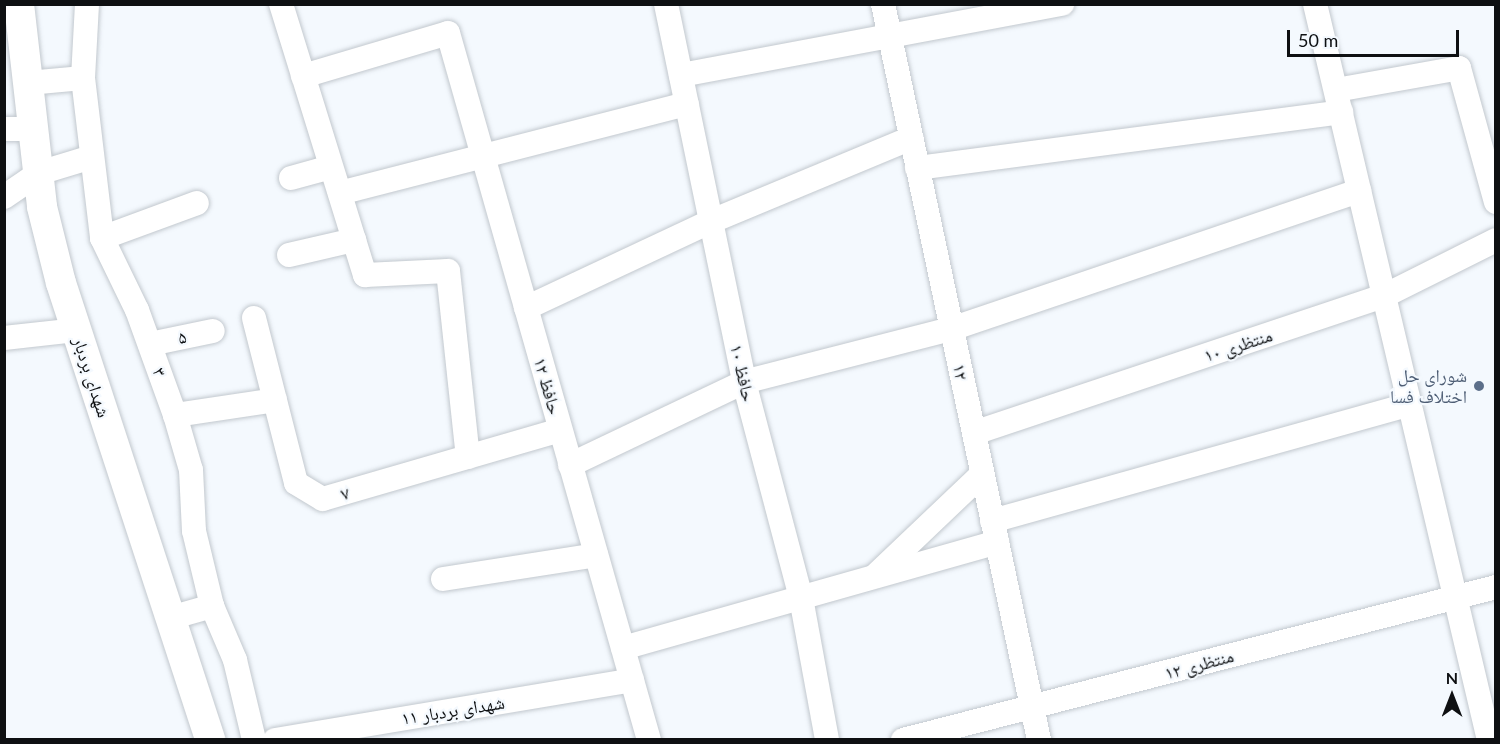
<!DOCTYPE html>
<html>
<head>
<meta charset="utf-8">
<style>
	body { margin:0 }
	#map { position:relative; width:1500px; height:744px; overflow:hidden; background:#f4f9fe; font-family:Lato,"Noto Naskh Arabic",sans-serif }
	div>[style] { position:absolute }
	.roads { filter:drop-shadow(0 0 2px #c2c8ce) drop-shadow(0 0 2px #c2c8ce) }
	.minor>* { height:24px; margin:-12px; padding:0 12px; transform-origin:12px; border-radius:12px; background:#fff }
	.tertiary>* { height:30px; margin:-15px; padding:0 15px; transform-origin:15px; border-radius:15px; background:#fff }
	.dots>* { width:16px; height:16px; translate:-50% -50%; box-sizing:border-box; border:3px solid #f4f9fe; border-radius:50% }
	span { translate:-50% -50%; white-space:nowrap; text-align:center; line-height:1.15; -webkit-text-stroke:4.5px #f4f9fe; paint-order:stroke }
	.street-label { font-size:18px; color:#0e1012 }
	.service-label { font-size:18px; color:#4e5e75 }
	.right { translate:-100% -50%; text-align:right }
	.frame { position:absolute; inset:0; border:6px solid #0e1012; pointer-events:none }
	.north { position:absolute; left:1422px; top:666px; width:60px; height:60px; -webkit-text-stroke:4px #f4f9fe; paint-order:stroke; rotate:0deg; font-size:16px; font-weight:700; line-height:24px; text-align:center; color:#0e1012 }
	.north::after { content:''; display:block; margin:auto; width:21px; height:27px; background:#0e1012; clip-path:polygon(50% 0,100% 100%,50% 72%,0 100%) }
	.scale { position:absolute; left:1287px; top:30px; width:172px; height:27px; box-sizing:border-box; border:3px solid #0e1012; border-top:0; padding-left:8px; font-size:18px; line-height:21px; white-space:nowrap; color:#0e1012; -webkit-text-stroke:4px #f4f9fe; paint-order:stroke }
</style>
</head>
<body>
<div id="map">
	<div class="roads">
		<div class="minor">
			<div style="left:87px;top:4px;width:74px;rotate:93.1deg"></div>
			<div style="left:83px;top:78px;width:161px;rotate:83.2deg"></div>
			<div style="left:102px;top:238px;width:80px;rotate:64.1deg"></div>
			<div style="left:137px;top:310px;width:112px;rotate:70.1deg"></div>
			<div style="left:175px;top:415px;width:57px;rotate:73.8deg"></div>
			<div style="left:191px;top:470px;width:61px;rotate:87.2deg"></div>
			<div style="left:194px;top:531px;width:77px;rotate:76.5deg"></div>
			<div style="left:212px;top:606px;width:59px;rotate:66.9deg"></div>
			<div style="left:235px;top:660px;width:82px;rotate:76.6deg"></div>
			<div style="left:281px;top:4px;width:284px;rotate:72.8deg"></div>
			<div style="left:365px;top:275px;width:83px;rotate:-2.8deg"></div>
			<div style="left:448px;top:271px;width:187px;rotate:83.9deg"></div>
			<div style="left:666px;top:4px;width:386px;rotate:78.3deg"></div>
			<div style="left:744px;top:382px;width:223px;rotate:75.2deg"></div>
			<div style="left:801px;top:598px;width:144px;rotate:79.6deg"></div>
			<div style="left:883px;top:4px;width:752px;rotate:78.03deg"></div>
			<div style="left:1315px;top:4px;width:756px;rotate:76.7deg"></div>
			<div style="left:681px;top:75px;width:388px;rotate:-10.6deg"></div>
			<div style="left:303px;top:76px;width:151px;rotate:-16.5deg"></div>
			<div style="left:448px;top:33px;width:735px;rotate:74.13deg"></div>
			<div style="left:28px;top:83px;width:55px;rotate:-5.2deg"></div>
			<div style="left:1336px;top:90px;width:125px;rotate:-10.1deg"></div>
			<div style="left:1459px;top:68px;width:139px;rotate:74.6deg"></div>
			<div style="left:4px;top:129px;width:30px"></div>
			<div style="left:917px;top:168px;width:428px;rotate:-7.5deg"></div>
			<div style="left:291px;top:178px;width:41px;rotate:-15.4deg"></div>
			<div style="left:340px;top:193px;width:358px;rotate:-14.4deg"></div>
			<div style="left:4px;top:197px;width:42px;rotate:-34.4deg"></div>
			<div style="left:39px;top:173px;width:55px;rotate:-16.8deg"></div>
			<div style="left:102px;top:238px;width:101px;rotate:-20.2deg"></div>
			<div style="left:289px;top:255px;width:67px;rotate:-13deg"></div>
			<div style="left:526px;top:308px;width:205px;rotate:-25.1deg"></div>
			<div style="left:712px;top:221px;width:216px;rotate:-22.6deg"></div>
			<div style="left:254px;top:318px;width:170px;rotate:75.7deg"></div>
			<div style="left:296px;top:483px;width:31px;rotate:31deg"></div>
			<div style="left:323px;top:499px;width:247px;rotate:-16.2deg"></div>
			<div style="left:4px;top:338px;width:72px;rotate:-6.3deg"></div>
			<div style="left:150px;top:344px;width:64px;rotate:-11.7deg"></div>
			<div style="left:175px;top:415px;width:101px;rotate:-8.5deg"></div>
			<div style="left:974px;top:433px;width:432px;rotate:-18.5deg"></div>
			<div style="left:1384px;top:296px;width:125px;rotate:-26.6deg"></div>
			<div style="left:570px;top:465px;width:193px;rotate:-25.5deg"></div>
			<div style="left:744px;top:382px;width:214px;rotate:-14.4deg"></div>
			<div style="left:951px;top:329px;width:431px;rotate:-18.7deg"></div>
			<div style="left:992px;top:521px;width:434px;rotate:-15.6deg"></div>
			<div style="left:876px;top:575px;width:146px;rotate:-43.6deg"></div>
			<div style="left:443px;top:579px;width:155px;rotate:-8.9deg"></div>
			<div style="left:170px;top:618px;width:44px;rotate:-15.9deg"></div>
			<div style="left:623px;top:648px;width:389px;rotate:-15.8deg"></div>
			<div style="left:275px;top:740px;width:362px;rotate:-9.5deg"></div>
			<div style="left:903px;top:740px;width:612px;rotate:-14.47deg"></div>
		</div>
		<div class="tertiary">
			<div style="left:19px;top:4px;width:204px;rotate:83.5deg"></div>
			<div style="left:42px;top:207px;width:78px;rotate:76deg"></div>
			<div style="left:61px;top:283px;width:481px;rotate:71.9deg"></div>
		</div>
	</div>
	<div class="dots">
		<div style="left:1479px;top:386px;background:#5c6f8a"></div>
	</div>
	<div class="street-label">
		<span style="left:182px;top:337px;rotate:-12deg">۵</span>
		<span style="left:1238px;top:345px;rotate:-18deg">منتظری ۱۰</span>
		<span style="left:160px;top:372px;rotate:70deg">۳</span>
		<span style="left:961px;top:372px;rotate:78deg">۱۲</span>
		<span style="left:743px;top:373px;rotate:77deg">حافظ ۱۰</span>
		<span style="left:92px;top:377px;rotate:72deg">شهدای بردبار</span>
		<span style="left:548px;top:386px;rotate:74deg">حافظ ۱۲</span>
		<span style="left:345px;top:493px;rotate:-16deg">۷</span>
		<span style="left:1199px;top:664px;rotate:-15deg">منتظری ۱۲</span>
		<span style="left:453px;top:710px;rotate:-9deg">شهدای بردبار ۱۱</span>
	</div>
	<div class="service-label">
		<span class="right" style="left:1467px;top:386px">شورای حل<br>اختلاف فسا</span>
	</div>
	<div class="frame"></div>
	<div class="north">N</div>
	<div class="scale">50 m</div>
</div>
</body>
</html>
